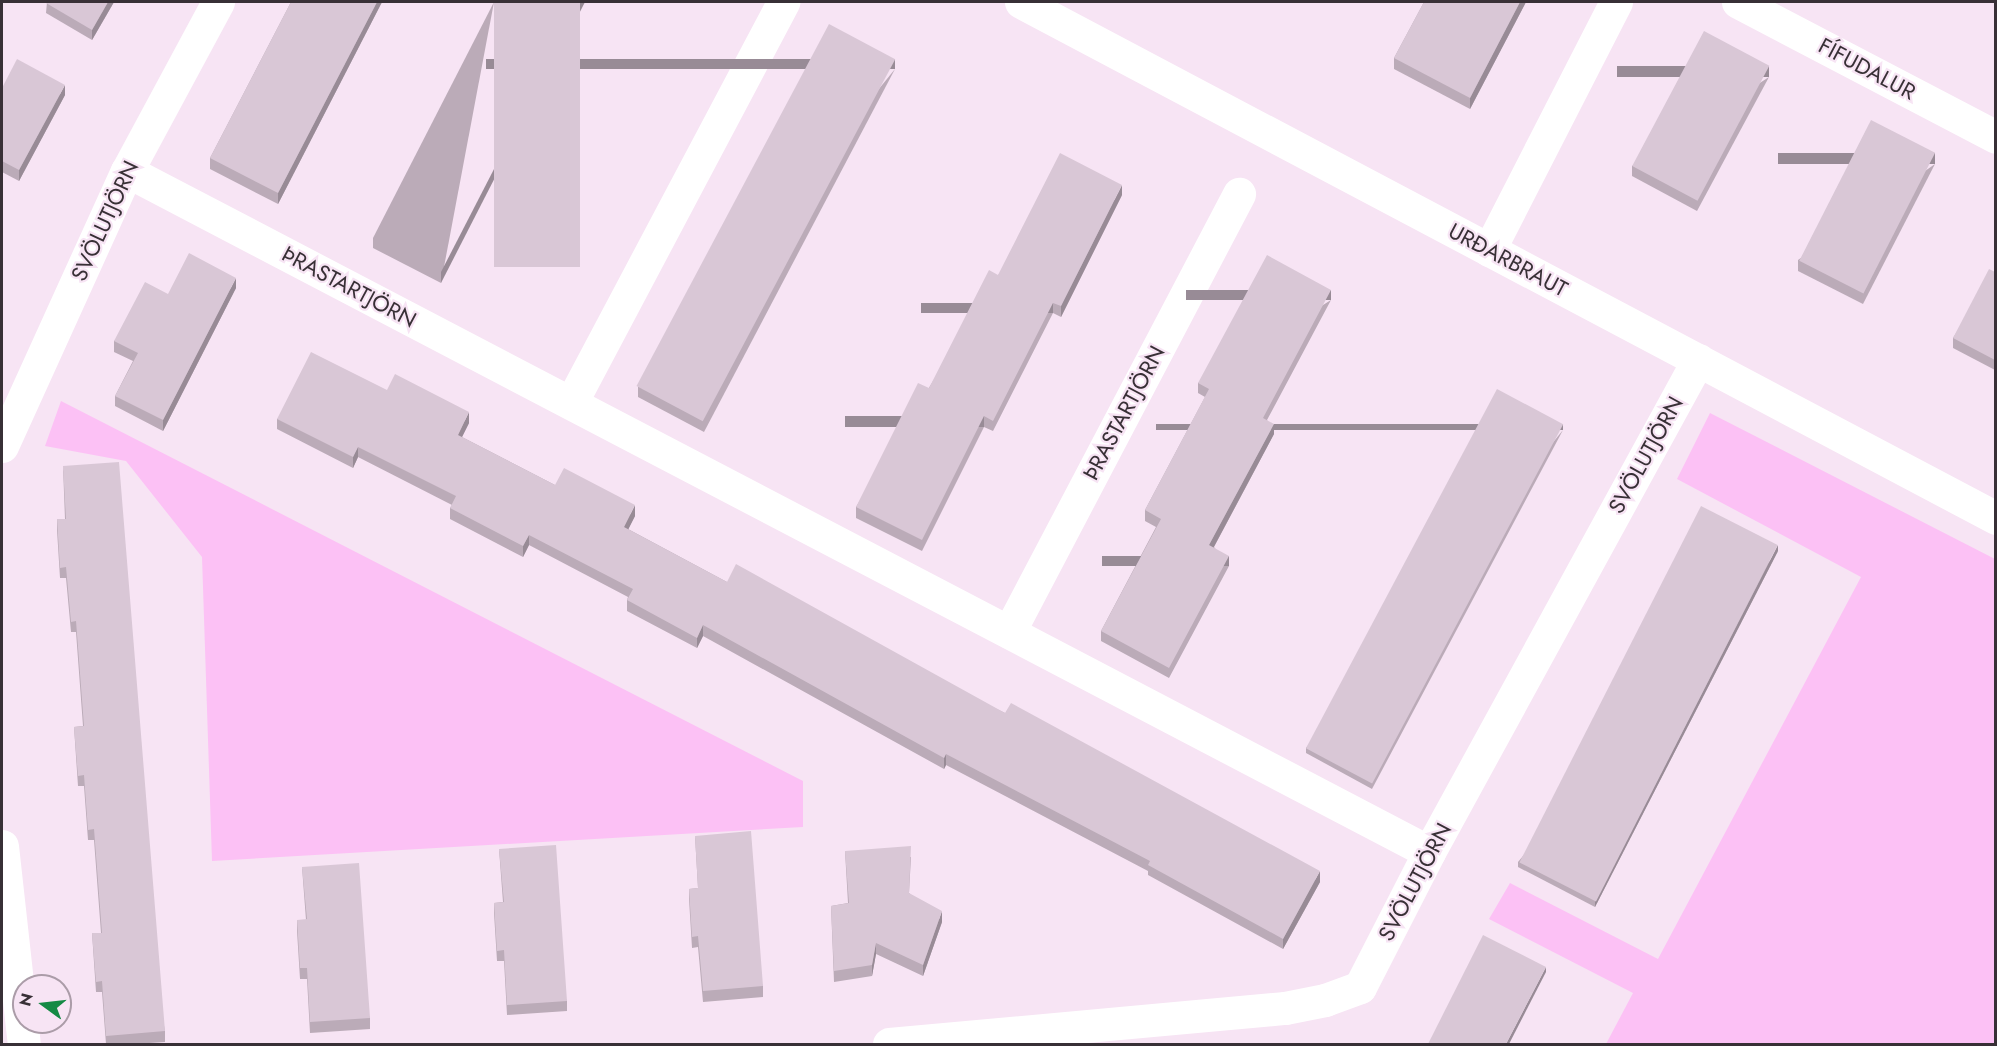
<!DOCTYPE html>
<html>
<head>
<meta charset="utf-8">
<style>
	body { margin:0 }
	#map { position:relative; width:1997px; height:1046px; overflow:hidden; background:#f7e4f4; font-family:Jost,sans-serif }
	div>[style] { position:absolute }
	.green>* { inset:0; background:#fcc1f5 }
	.minor>* { height:33px; margin:-16.5px; padding:0 16.5px; transform-origin:16.5px; border-radius:16.5px; background:#fff }
	.wall>* { inset:0; background:#bbabb8 }
	.shaded-wall>* { inset:0; background:#988b96; transform-origin:0 0 }
	.building>* { inset:0; background:#d9c7d6; transform-origin:0 0 }
	span { translate:-50% -50%; white-space:nowrap; text-align:center; line-height:1.15; -webkit-text-stroke:4.5px #f7e4f4; paint-order:stroke }
	.street-label { font-size:22px; color:#383036 }
	.frame { position:absolute; inset:0; border:3px solid #383036; pointer-events:none }
	.north { position:absolute; left:12px; top:974px; width:60px; height:60px; box-sizing:border-box; background:#f7e4f4; border:2px solid #ab9ca8; border-radius:50%; rotate:285deg; font-size:16px; font-weight:700; line-height:24px; text-align:center; color:#383036 }
	.north::after { content:''; display:block; margin:auto; width:21px; height:27px; background:#148a44; clip-path:polygon(50% 0,100% 100%,50% 72%,0 100%) }
</style>
</head>
<body>
<div id="map">
	<div class="green">
		<div style="clip-path:polygon(61px 401px,803px 781px,803px 827px,212px 861px,202px 557px,126px 461px,45px 446px)"></div>
		<div style="clip-path:polygon(1710px 413px,1995px 559px,1995px 1044px,1606px 1044px,1633px 993px,1489px 919px,1510px 883px,1658px 959px,1861px 577px,1677px 479px)"></div>
	</div>
	<div class="minor">
		<div style="left:1021px;top:2px;width:1103px;rotate:27.89deg"></div>
		<div style="left:1738px;top:2px;width:291px;rotate:27.6deg"></div>
		<div style="left:127px;top:171px;width:1469px;rotate:27.61deg"></div>
		<div style="left:1489px;top:250px;width:279px;rotate:-62.9deg"></div>
		<div style="left:571px;top:403px;width:454px;rotate:-62.1deg"></div>
		<div style="left:2px;top:446px;width:302px;rotate:-65.6deg"></div>
		<div style="left:127px;top:171px;width:192px;rotate:-61.7deg"></div>
		<div style="left:1009px;top:632px;width:495px;rotate:-62.3deg"></div>
		<div style="left:2px;top:846px;width:199px;rotate:83.7deg"></div>
		<div style="left:889px;top:1044px;width:398px;rotate:-5.2deg"></div>
		<div style="left:1285px;top:1008px;width:41px;rotate:-11.3deg"></div>
		<div style="left:1325px;top:1000px;width:37px;rotate:-20deg"></div>
		<div style="left:1360px;top:987px;width:152px;rotate:-62.9deg"></div>
		<div style="left:1429px;top:852px;width:561px;rotate:-61.33deg"></div>
	</div>
	<div class="wall">
		<div style="clip-path:polygon(47px 2px,114px 2px,92px 40px,46px 13px)"></div>
		<div style="clip-path:polygon(291px 2px,382px 2px,278px 204px,210px 169px,210px 158px)"></div>
		<div style="clip-path:polygon(494px 2px,441px 283px,373px 248px,373px 238px)"></div>
		<div style="clip-path:polygon(1424px 2px,1526px 2px,1470px 109px,1394px 69px,1394px 58px)"></div>
		<div style="clip-path:polygon(895px 69px,704px 432px,638px 397px,638px 387px)"></div>
		<div style="clip-path:polygon(1769px 77px,1697px 211px,1632px 176px,1632px 166px)"></div>
		<div style="clip-path:polygon(2px 88px,65px 95px,19px 181px,2px 172px)"></div>
		<div style="clip-path:polygon(1935px 164px,1863px 304px,1798px 271px,1798px 260px)"></div>
		<div style="clip-path:polygon(1122px 195px,1061px 317px,1053px 313px,993px 431px,984px 427px,922px 551px,856px 518px,856px 507px,998px 275px)"></div>
		<div style="clip-path:polygon(1995px 272px,1995px 370px,1953px 348px,1953px 338px)"></div>
		<div style="clip-path:polygon(236px 288px,163px 431px,115px 406px,115px 396px,133px 361px,114px 352px,114px 341px,168px 294px)"></div>
		<div style="clip-path:polygon(1331px 300px,1267px 420px,1274px 434px,1214px 547px,1229px 566px,1169px 678px,1101px 641px,1101px 631px,1156px 527px,1145px 521px,1145px 510px,1205px 397px,1198px 393px,1198px 383px)"></div>
		<div style="clip-path:polygon(387px 390px,469px 423px,462px 437px,555px 485px,635px 516px,628px 529px,727px 582px,1005px 713px,1320px 882px,1283px 949px,1148px 875px,1148px 871px,946px 765px,944px 769px,703px 636px,697px 648px,627px 611px,627px 600px,628px 597px,529px 545px,523px 557px,450px 519px,450px 508px,452px 505px,358px 457px,353px 468px,277px 429px,277px 419px)"></div>
		<div style="clip-path:polygon(1563px 430px,1372px 789px,1306px 753px,1306px 748px)"></div>
		<div style="clip-path:polygon(63px 466px,165px 1031px,165px 1042px,134px 1044px,106px 1044px,102px 992px,96px 992px,92px 933px,101px 933px,94px 840px,88px 840px,84px 786px,78px 786px,74px 727px,83px 726px,76px 632px,71px 632px,66px 578px,60px 578px,57px 530px,57px 519px,65px 519px)"></div>
		<div style="clip-path:polygon(1778px 551px,1595px 907px,1518px 867px,1518px 862px)"></div>
		<div style="clip-path:polygon(695px 836px,763px 986px,763px 997px,703px 1002px,698px 947px,692px 948px,689px 899px,689px 889px,698px 888px)"></div>
		<div style="clip-path:polygon(499px 849px,567px 1001px,567px 1011px,507px 1015px,504px 961px,497px 961px,494px 913px,494px 903px,503px 902px)"></div>
		<div style="clip-path:polygon(845px 851px,911px 857px,909px 893px,942px 922px,923px 976px,876px 954px,872px 976px,834px 982px,831px 906px,848px 903px)"></div>
		<div style="clip-path:polygon(302px 867px,370px 1018px,370px 1029px,310px 1033px,307px 979px,300px 979px,297px 931px,297px 920px,306px 920px)"></div>
	</div>
	<div class="shaded-wall">
		<div style="clip-path:polygon(108px 2px,114px 2px,92px 40px,92px 30px)"></div>
		<div style="clip-path:polygon(377px 2px,382px 2px,278px 204px,278px 193px)"></div>
		<div style="clip-path:polygon(580px 2px,585px 2px,441px 283px,441px 272px)"></div>
		<div style="clip-path:polygon(1520px 2px,1526px 2px,1470px 109px,1470px 98px)"></div>
		<div style="left:895px;top:59px;width:10px;height:409px;rotate:90deg"></div>
		<div style="left:1769px;top:66px;width:11px;height:152px;rotate:90deg"></div>
		<div style="clip-path:polygon(65px 85px,65px 95px,19px 181px,19px 170px)"></div>
		<div style="left:1935px;top:153px;width:11px;height:157px;rotate:90deg"></div>
		<div style="clip-path:polygon(1122px 185px,1122px 195px,1061px 317px,1061px 306px)"></div>
		<div style="clip-path:polygon(236px 278px,236px 288px,163px 431px,163px 420px)"></div>
		<div style="left:1331px;top:290px;width:10px;height:145px;rotate:90deg"></div>
		<div style="left:1053px;top:303px;width:10px;height:132px;rotate:90deg"></div>
		<div style="clip-path:polygon(469px 412px,469px 423px,458px 445px,458px 435px)"></div>
		<div style="left:984px;top:416px;width:11px;height:139px;rotate:90deg"></div>
		<div style="clip-path:polygon(1274px 424px,1274px 434px,1209px 556px,1209px 545px)"></div>
		<div style="left:1563px;top:424px;width:6px;height:407px;rotate:90deg"></div>
		<div style="clip-path:polygon(358px 447px,358px 457px,353px 468px,353px 457px)"></div>
		<div style="clip-path:polygon(635px 505px,635px 516px,624px 538px,624px 527px)"></div>
		<div style="clip-path:polygon(529px 535px,529px 545px,523px 557px,523px 546px)"></div>
		<div style="clip-path:polygon(1778px 545px,1778px 551px,1595px 907px,1595px 902px)"></div>
		<div style="left:1229px;top:556px;width:10px;height:127px;rotate:90deg"></div>
		<div style="clip-path:polygon(703px 625px,703px 636px,697px 648px,697px 638px)"></div>
		<div style="clip-path:polygon(946px 754px,946px 765px,944px 769px,944px 758px)"></div>
		<div style="clip-path:polygon(1320px 871px,1320px 882px,1283px 949px,1283px 939px)"></div>
		<div style="clip-path:polygon(942px 911px,942px 922px,923px 976px,923px 965px)"></div>
		<div style="clip-path:polygon(876px 943px,876px 954px,872px 976px,872px 965px)"></div>
		<div style="clip-path:polygon(1546px 967px,1546px 972px,1509px 1044px,1506px 1044px)"></div>
	</div>
	<div class="building">
		<div style="clip-path:polygon(47px 2px,108px 2px,92px 30px,46px 3px)"></div>
		<div style="clip-path:polygon(291px 2px,377px 2px,278px 193px,210px 158px)"></div>
		<div style="left:494px;top:2px;width:86px;height:265px"></div>
		<div style="clip-path:polygon(1424px 2px,1520px 2px,1470px 98px,1394px 58px)"></div>
		<div style="left:829px;top:24px;width:75px;height:410px;rotate:28deg"></div>
		<div style="left:1704px;top:31px;width:74px;height:153px;rotate:28deg"></div>
		<div style="clip-path:polygon(17px 59px,65px 85px,19px 170px,2px 161px,2px 88px)"></div>
		<div style="left:1871px;top:120px;width:72px;height:158px;rotate:27deg"></div>
		<div style="clip-path:polygon(1060px 153px,1122px 185px,1061px 306px,1053px 303px,993px 421px,984px 416px,922px 540px,856px 507px,918px 383px,929px 388px,989px 270px,998px 275px)"></div>
		<div style="clip-path:polygon(189px 253px,236px 278px,163px 420px,115px 396px,138px 353px,114px 341px,145px 282px,168px 294px)"></div>
		<div style="clip-path:polygon(1267px 255px,1331px 290px,1263px 418px,1274px 424px,1209px 545px,1229px 556px,1169px 668px,1101px 631px,1161px 519px,1145px 510px,1209px 389px,1198px 383px)"></div>
		<div style="clip-path:polygon(1989px 269px,1995px 272px,1995px 360px,1953px 338px)"></div>
		<div style="clip-path:polygon(311px 352px,387px 390px,395px 374px,469px 412px,458px 435px,555px 485px,564px 468px,635px 505px,624px 527px,727px 582px,736px 564px,1005px 713px,1011px 703px,1320px 871px,1283px 939px,1148px 865px,1150px 861px,946px 754px,944px 758px,703px 625px,697px 638px,627px 600px,633px 589px,529px 535px,523px 546px,450px 508px,456px 496px,358px 447px,353px 457px,277px 419px)"></div>
		<div style="left:1497px;top:389px;width:75px;height:407px;rotate:28deg"></div>
		<div style="clip-path:polygon(119px 462px,165px 1031px,106px 1036px,102px 981px,96px 982px,92px 933px,102px 933px,94px 829px,88px 830px,84px 775px,78px 776px,76px 752px,74px 727px,84px 726px,76px 621px,71px 622px,66px 567px,60px 568px,57px 519px,66px 519px,63px 466px)"></div>
		<div style="left:1701px;top:506px;width:86px;height:400px;rotate:27deg"></div>
		<div style="clip-path:polygon(751px 831px,763px 986px,703px 991px,698px 936px,692px 937px,689px 889px,698px 888px,695px 836px)"></div>
		<div style="clip-path:polygon(556px 845px,567px 1001px,507px 1005px,504px 950px,497px 951px,494px 903px,504px 902px,499px 849px)"></div>
		<div style="clip-path:polygon(911px 846px,909px 893px,942px 911px,923px 965px,876px 943px,872px 965px,834px 971px,831px 906px,849px 903px,845px 851px)"></div>
		<div style="clip-path:polygon(359px 863px,370px 1018px,310px 1022px,307px 968px,300px 968px,297px 920px,307px 919px,302px 867px)"></div>
		<div style="clip-path:polygon(1483px 935px,1546px 967px,1506px 1044px,1428px 1044px)"></div>
	</div>
	<div class="street-label">
		<span style="left:1867px;top:69px;rotate:28deg">FÍFUDALUR</span>
		<span style="left:105px;top:221px;rotate:-65deg">SVÖLUTJÖRN</span>
		<span style="left:1508px;top:260px;rotate:28deg">URÐARBRAUT</span>
		<span style="left:349px;top:287px;rotate:28deg">ÞRASTARTJÖRN</span>
		<span style="left:1124px;top:413px;rotate:-62deg">ÞRASTARTJÖRN</span>
		<span style="left:1646px;top:455px;rotate:-61deg">SVÖLUTJÖRN</span>
		<span style="left:1415px;top:882px;rotate:-62deg">SVÖLUTJÖRN</span>
	</div>
	<div class="frame"></div>
	<div class="north">N</div>
</div>
</body>
</html>
